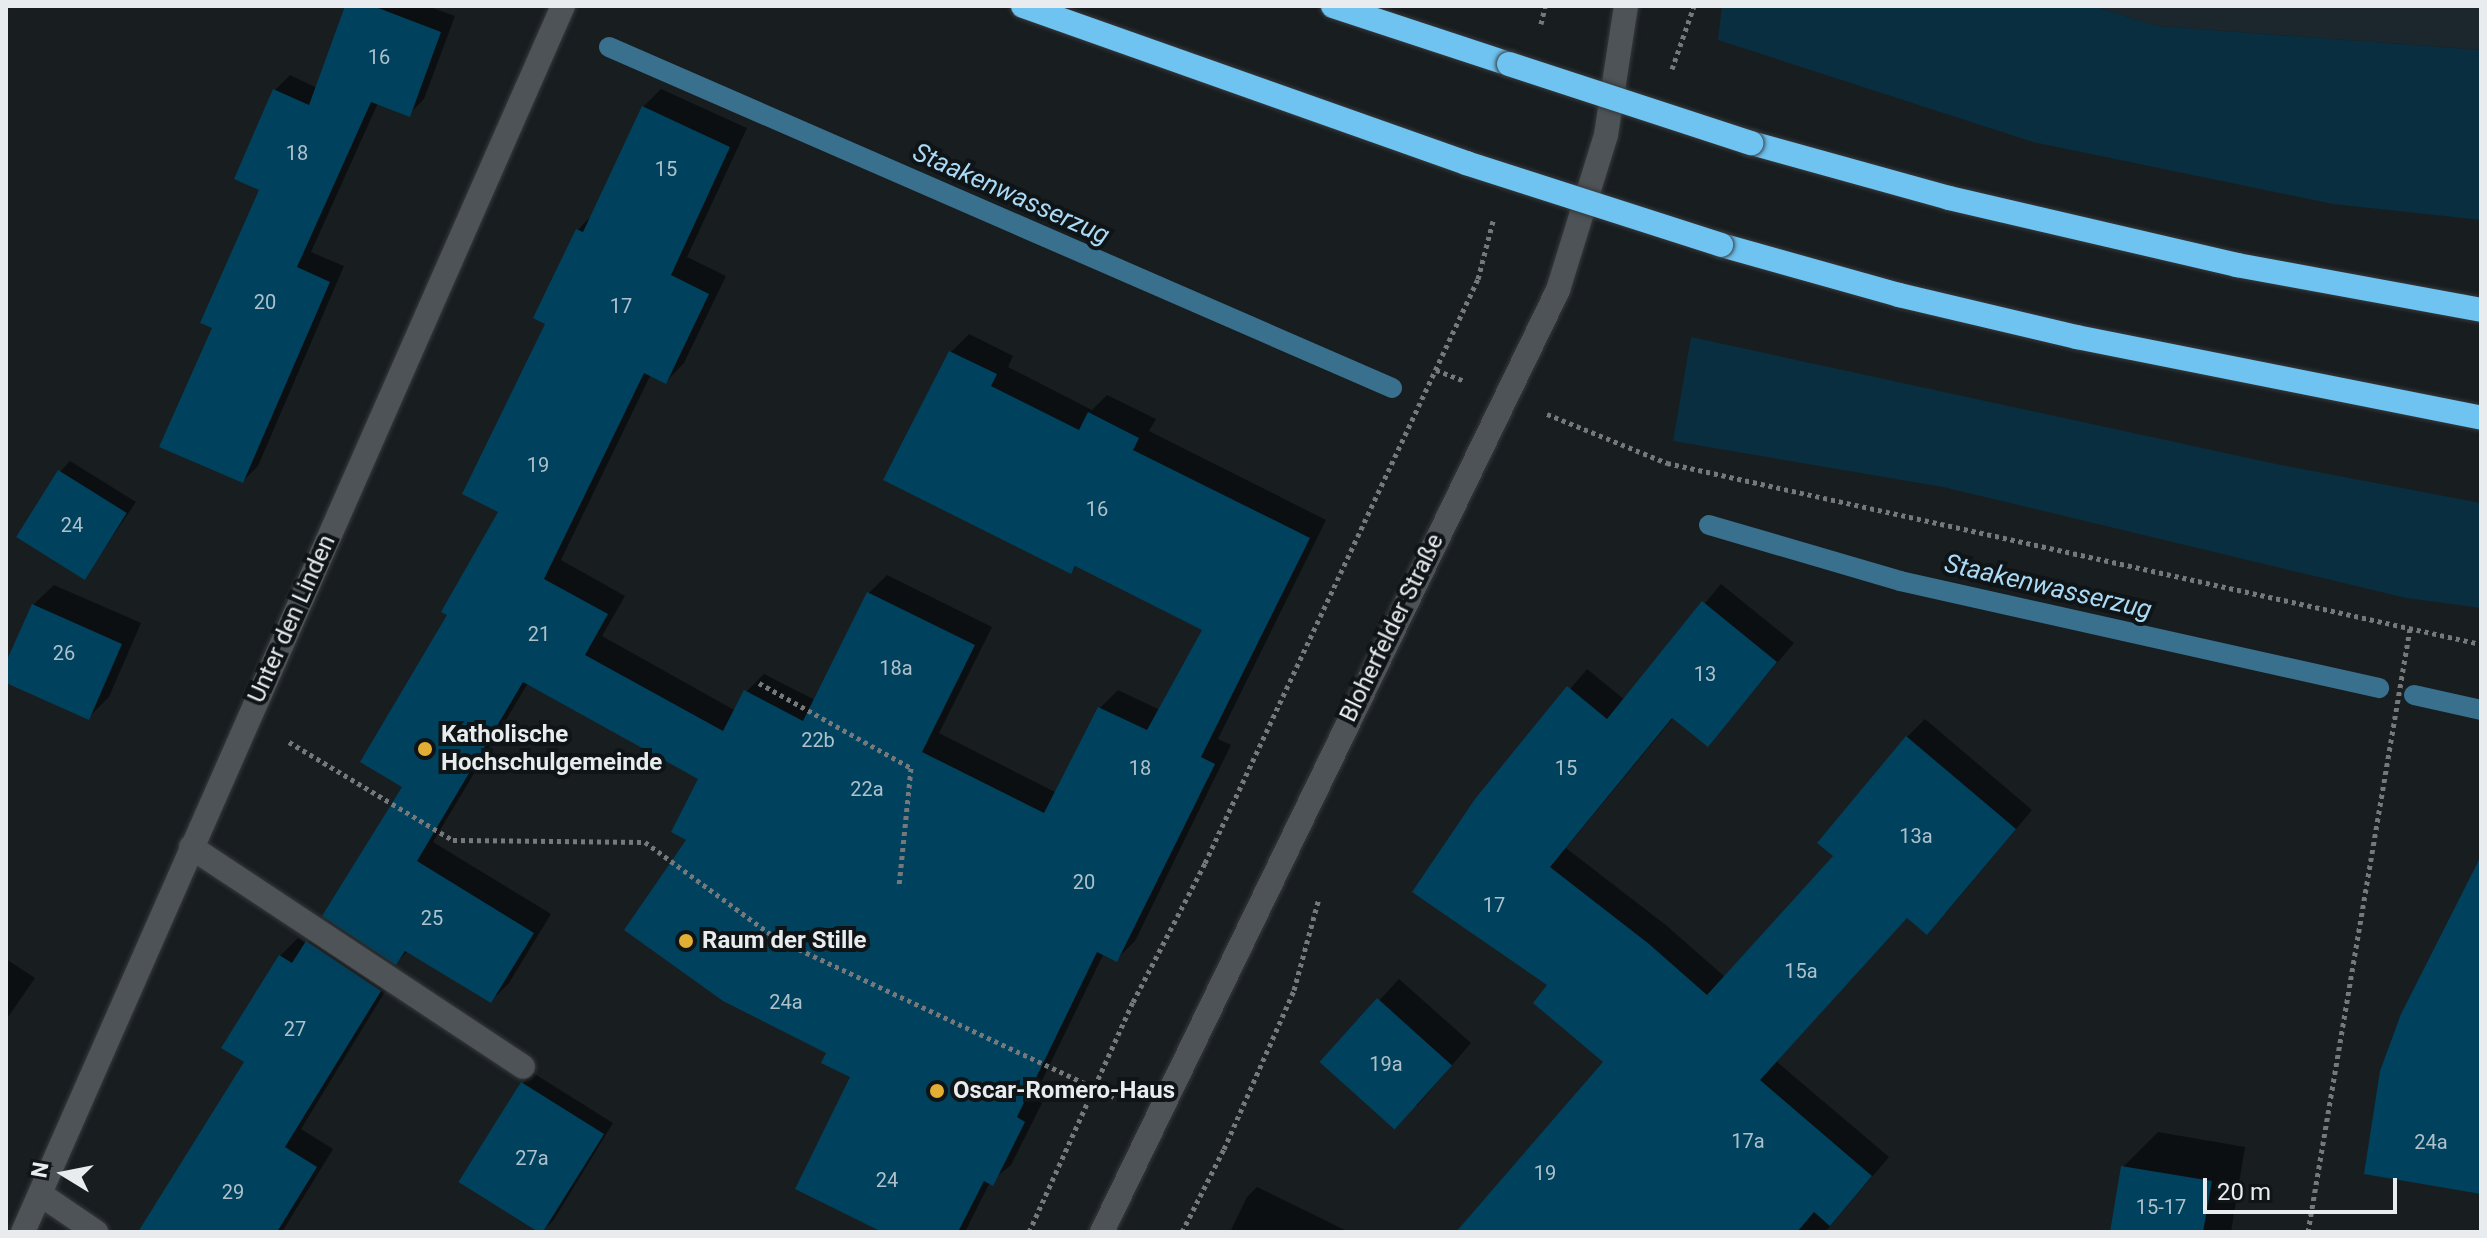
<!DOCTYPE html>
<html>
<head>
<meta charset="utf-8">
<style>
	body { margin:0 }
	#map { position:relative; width:2487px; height:1238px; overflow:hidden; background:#181d20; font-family:Roboto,sans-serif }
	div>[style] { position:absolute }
	.built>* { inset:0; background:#1c272d }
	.green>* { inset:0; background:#092e3f }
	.shadow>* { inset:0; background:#0007 }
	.stream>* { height:20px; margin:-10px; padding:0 10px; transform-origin:10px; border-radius:10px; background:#38708e }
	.building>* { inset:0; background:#00415d; transform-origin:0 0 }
	.path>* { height:5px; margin-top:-2.5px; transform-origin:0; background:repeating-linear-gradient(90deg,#75797c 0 4px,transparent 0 8px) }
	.roads { filter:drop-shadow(0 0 2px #363a3c) drop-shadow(0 0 2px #363a3c) }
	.lane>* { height:24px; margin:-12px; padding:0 12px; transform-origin:12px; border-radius:12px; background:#4d5356 }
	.street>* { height:24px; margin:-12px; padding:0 12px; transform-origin:12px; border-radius:12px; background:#4d5356 }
	.secondary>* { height:24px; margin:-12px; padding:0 12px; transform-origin:12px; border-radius:12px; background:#4d5356 }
	.highway>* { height:24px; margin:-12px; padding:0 12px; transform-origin:12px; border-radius:12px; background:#6ec3f1 }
	.bridges { filter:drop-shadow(0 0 2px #363a3c) drop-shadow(0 0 2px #363a3c) }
	.highway-bridge>* { height:24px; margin:-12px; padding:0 12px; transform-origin:12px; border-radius:12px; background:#6ec3f1 }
	.dots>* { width:22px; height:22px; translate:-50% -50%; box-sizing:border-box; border:4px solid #0f1417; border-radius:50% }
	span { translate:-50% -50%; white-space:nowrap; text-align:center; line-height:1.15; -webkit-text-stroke:8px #0f1417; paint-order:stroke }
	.number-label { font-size:20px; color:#aec1ca }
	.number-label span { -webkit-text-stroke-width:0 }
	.street-label { font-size:24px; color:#e8ecee }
	.poi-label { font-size:24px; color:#e8ecee; font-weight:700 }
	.left { translate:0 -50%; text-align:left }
	.water-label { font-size:26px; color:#aadaf6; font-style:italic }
	.frame { position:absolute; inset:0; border:8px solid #e8ecee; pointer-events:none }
	.north { position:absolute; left:24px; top:1134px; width:80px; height:80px; -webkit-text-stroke:6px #0f1417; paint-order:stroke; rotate:280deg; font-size:22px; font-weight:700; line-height:32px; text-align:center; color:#e8ecee }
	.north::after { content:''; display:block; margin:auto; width:28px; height:36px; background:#e8ecee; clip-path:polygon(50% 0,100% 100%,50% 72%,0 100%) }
	.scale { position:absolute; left:2203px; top:1178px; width:194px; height:36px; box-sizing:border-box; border:4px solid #e8ecee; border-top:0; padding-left:10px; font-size:24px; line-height:28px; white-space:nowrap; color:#e8ecee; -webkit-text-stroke:6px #0f1417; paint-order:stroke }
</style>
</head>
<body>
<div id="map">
	<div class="built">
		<div style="clip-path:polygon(2094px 6px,2481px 6px,2481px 50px,2156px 26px)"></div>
	</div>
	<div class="green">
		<div style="clip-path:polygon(1722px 6px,2094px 6px,2156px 26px,2481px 50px,2481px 220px,2333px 204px,2033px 142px,1718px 40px)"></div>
		<div style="clip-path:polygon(1691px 337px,2276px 464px,2481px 503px,2481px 608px,2406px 598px,1943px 487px,1673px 441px)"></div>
	</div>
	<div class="shadow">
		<div style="clip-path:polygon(347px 6px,427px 6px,455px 16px,424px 99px,409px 114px,378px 103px,311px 252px,344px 266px,258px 466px,243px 481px,214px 327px,262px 189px,275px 90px,290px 75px,317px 88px)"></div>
		<div style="clip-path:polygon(661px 89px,747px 128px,687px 257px,726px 276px,684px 363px,666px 382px,651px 374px,561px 560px,625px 596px,602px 636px,736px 711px,746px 692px,764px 674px,815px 700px,869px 593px,887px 575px,992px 627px,939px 733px,1057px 793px,1100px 708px,1118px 690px,1160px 710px,1205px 629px,1078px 565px,1071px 572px,886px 480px,951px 352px,969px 334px,1013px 356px,1008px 367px,1092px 410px,1107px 395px,1156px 419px,1149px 431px,1326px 520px,1218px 739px,1231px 745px,1135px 941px,1117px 959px,1104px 953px,1033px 1099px,1042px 1103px,1011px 1165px,990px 1182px,965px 1232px,887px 1232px,853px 1076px,829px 1052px,689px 839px,701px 778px,528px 683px,433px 842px,551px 914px,509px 983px,491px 1001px,409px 950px,396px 963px,404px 786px,449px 614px,500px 511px,547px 323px,578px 230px,594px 213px,643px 107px)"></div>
		<div style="clip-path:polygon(70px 461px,136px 502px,85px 577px,60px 472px)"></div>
		<div style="clip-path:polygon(1721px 584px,1794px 643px,1708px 745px,1674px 717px,1566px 848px,1667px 926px,1725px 977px,1836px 856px,1907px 737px,1925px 719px,2032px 810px,1945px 914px,1908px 916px,1776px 1061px,1889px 1157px,1825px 1232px,1503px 1232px,1606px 1062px,1550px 984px,1477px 800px,1587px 669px,1625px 700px)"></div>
		<div style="clip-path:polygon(54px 585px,141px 623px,109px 697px,89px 717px,6px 680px,6px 667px,33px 605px)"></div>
		<div style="clip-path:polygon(325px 925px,397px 972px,301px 1129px,333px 1149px,282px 1232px,172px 1232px,246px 1062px,280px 956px,298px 938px,307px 944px)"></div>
		<div style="clip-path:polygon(6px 959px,35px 978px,6px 1020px)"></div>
		<div style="clip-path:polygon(1399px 979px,1471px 1043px,1417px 1106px,1323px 1062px)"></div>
		<div style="clip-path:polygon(533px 1073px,613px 1123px,553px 1221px,542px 1231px,462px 1182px,523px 1083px)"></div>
		<div style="clip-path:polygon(2158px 1132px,2245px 1147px,2231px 1232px,2112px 1232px,2123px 1167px)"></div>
		<div style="clip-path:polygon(1257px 1187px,1349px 1232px,1230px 1232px,1247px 1197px)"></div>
	</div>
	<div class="stream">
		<div style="left:609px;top:47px;width:854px;rotate:23.53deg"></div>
		<div style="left:1709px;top:525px;width:199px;rotate:16.3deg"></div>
		<div style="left:1900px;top:581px;width:491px;rotate:12.6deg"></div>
		<div style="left:2414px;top:695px;width:69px;rotate:12.6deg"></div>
	</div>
	<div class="building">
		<div style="clip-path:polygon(345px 6px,373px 6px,441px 32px,410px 117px,371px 102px,297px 267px,330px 282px,243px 483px,159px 447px,212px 328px,200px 323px,259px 190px,234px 179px,273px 89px,309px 105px)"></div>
		<div style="clip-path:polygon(642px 106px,730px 147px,671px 275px,709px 294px,666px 384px,644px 373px,544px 579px,608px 614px,585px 655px,723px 731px,744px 690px,803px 721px,867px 592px,975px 645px,922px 752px,1044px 813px,1098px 707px,1147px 730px,1202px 630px,1075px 566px,1071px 574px,883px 480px,949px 351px,997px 374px,991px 386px,1079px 430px,1088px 412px,1139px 438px,1133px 450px,1310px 538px,1201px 757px,1215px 764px,1117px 962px,1097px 952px,1017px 1117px,1025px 1122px,993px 1186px,984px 1181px,958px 1232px,882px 1232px,795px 1189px,850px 1077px,821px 1063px,826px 1053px,723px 1001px,624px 930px,686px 840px,671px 832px,698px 779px,523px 682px,417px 861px,534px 933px,491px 1003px,405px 951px,396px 965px,322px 916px,402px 787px,360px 762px,447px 615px,441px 612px,498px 512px,462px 494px,545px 324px,533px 318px,576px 229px,583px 232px)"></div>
		<div style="left:58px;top:470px;width:81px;height:79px;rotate:32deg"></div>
		<div style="clip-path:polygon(1702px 601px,1777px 662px,1708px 747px,1672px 718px,1550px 867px,1649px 944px,1707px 995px,1833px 856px,1817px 843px,1906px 736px,2016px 829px,1927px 935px,1907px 918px,1760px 1080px,1872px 1176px,1830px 1226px,1814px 1212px,1797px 1232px,1456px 1232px,1603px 1062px,1533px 1003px,1547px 985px,1412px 892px,1475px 799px,1567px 686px,1607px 719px)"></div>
		<div style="clip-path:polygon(32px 604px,122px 644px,89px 720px,6px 683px,6px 662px)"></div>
		<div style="clip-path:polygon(2481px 856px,2481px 1194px,2364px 1174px,2380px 1071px,2401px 1014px)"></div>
		<div style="clip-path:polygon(306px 941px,381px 991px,285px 1147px,317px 1167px,277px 1232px,138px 1232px,244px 1062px,221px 1048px,279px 955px,292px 963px)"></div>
		<div style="left:1377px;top:998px;width:101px;height:86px;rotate:42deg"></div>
		<div style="left:521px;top:1082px;width:98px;height:118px;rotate:32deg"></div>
		<div style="clip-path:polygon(2121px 1166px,2212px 1181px,2203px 1232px,2110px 1232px)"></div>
	</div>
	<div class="path">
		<div style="left:1541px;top:24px;width:18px;rotate:-77deg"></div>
		<div style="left:1672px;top:69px;width:67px;rotate:-70.8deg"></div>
		<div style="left:1436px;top:370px;width:30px;rotate:21deg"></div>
		<div style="left:1547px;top:414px;width:130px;rotate:22.2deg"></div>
		<div style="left:1667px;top:463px;width:834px;rotate:12.54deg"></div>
		<div style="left:759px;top:683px;width:174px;rotate:29.2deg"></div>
		<div style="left:911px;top:768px;width:119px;rotate:95.8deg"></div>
		<div style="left:289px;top:742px;width:191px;rotate:30.9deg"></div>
		<div style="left:453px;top:840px;width:192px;rotate:0.6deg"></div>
		<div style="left:645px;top:842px;width:164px;rotate:36.3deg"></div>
		<div style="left:777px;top:939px;width:374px;rotate:25.1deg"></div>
		<div style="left:1029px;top:1232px;width:252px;rotate:-65.7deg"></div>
		<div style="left:1133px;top:1002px;width:157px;rotate:-62.6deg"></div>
		<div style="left:1205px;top:863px;width:645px;rotate:-64.95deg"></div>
		<div style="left:1478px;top:279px;width:60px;rotate:-75.5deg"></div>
		<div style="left:1182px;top:1232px;width:93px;rotate:-63.2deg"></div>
		<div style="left:1224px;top:1149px;width:174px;rotate:-66.2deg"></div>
		<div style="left:1294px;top:990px;width:95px;rotate:-74.8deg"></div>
		<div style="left:2308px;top:1232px;width:613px;rotate:-80.41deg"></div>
	</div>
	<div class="roads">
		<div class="lane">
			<div style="left:191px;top:847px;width:398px;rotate:33.5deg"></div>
			<div style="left:40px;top:1194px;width:68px;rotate:34.2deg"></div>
		</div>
		<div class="street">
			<div style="left:23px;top:1232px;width:1340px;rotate:-66.23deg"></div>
		</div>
		<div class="secondary">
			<div style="left:1102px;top:1232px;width:1047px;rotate:-64.17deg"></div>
			<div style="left:1558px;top:290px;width:162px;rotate:-72.8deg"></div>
			<div style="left:1606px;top:135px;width:131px;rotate:-81.2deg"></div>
		</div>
		<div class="highway">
			<div style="left:1333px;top:6px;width:185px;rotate:18.2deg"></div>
			<div style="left:1751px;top:143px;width:205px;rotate:15.5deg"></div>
			<div style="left:1949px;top:198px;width:296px;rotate:13.1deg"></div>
			<div style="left:2237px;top:265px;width:248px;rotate:10.4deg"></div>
			<div style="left:1721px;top:245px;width:185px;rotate:15.7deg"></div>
			<div style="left:1899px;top:295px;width:183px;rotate:13.3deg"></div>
			<div style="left:2077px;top:337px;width:412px;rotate:11.3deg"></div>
		</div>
	</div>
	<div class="bridges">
		<div class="highway-bridge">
			<div style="left:1023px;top:6px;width:470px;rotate:19.5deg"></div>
			<div style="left:1466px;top:163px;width:268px;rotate:17.8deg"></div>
			<div style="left:1509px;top:64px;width:255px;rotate:18.1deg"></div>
		</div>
	</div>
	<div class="dots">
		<div style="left:425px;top:749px;background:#e2af34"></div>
		<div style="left:686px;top:941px;background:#e2af34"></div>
		<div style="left:937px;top:1091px;background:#e2af34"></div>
	</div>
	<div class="number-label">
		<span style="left:379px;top:57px">16</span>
		<span style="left:297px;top:153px">18</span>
		<span style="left:666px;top:169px">15</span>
		<span style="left:265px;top:302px">20</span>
		<span style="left:621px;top:306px">17</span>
		<span style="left:538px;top:465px">19</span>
		<span style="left:1097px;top:509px">16</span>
		<span style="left:72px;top:525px">24</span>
		<span style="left:539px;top:634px">21</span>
		<span style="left:64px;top:653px">26</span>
		<span style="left:896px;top:668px">18a</span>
		<span style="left:1705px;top:674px">13</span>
		<span style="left:818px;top:740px">22b</span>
		<span style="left:1140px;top:768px">18</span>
		<span style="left:1566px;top:768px">15</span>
		<span style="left:867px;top:789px">22a</span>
		<span style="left:1916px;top:836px">13a</span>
		<span style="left:1084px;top:882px">20</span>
		<span style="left:1494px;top:905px">17</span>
		<span style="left:432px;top:918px">25</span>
		<span style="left:1801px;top:971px">15a</span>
		<span style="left:786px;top:1002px">24a</span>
		<span style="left:295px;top:1029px">27</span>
		<span style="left:1386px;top:1064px">19a</span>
		<span style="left:1748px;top:1141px">17a</span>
		<span style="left:2431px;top:1142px">24a</span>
		<span style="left:532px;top:1158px">27a</span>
		<span style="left:1545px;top:1173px">19</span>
		<span style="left:887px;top:1180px">24</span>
		<span style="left:233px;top:1192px">29</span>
		<span style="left:2161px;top:1207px">15-17</span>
	</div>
	<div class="street-label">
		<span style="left:292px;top:619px;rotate:-66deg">Unter den Linden</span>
		<span style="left:1392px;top:628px;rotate:-64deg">Bloherfelder Straße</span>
	</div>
	<div class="poi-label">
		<span class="left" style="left:441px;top:749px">Katholische<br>Hochschulgemeinde</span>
		<span class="left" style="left:702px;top:941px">Raum der Stille</span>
		<span class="left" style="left:953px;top:1091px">Oscar-Romero-Haus</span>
	</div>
	<div class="water-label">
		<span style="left:1011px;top:194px;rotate:24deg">Staakenwasserzug</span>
		<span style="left:2048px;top:587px;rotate:13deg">Staakenwasserzug</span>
	</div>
	<div class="frame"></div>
	<div class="north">N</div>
	<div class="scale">20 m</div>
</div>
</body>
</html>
